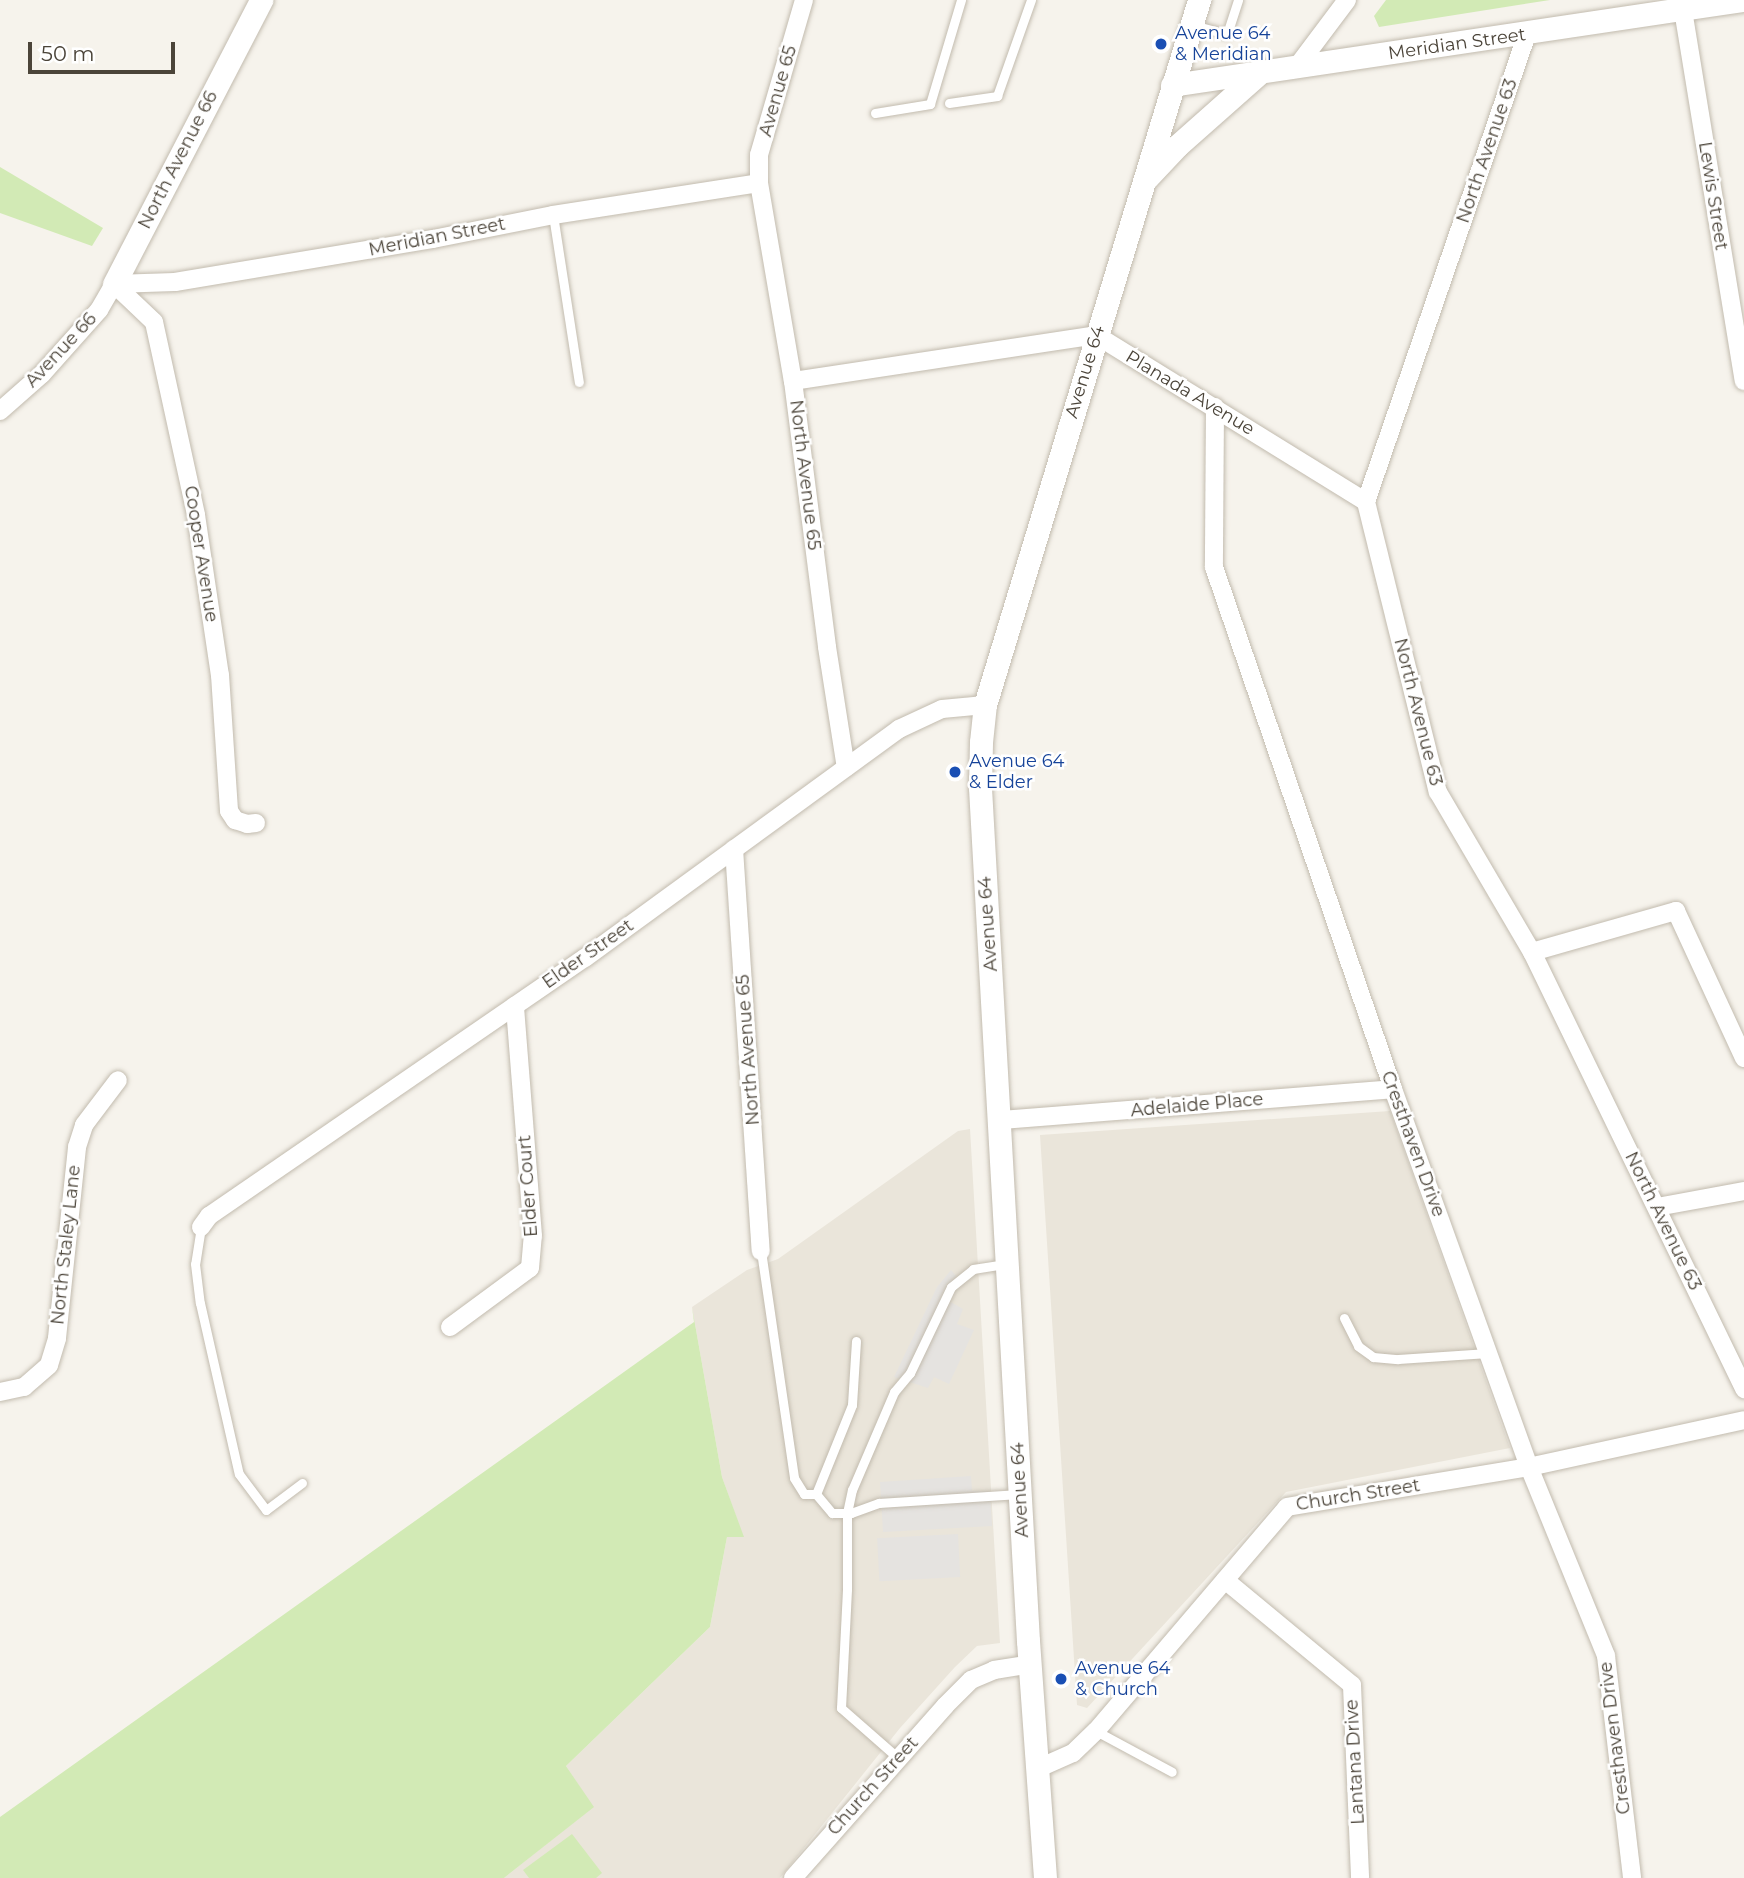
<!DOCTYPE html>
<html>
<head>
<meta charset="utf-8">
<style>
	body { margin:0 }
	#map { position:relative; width:1744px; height:1878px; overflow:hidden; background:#f6f3ec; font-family:Montserrat,sans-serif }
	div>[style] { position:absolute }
	.residential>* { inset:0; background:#eae5da }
	.green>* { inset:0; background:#d2eab5 }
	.parking>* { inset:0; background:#e5e3e0; transform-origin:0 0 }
	.roads { filter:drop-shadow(0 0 2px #c2bbae) drop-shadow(0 0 2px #c2bbae) }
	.service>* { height:9px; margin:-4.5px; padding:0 4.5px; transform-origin:4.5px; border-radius:4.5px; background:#fff }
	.minor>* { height:18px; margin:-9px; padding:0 9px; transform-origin:9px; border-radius:9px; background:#fff }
	.tertiary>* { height:23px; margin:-11.5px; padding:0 11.5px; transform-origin:11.5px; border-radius:11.5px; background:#fff }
	.dots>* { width:19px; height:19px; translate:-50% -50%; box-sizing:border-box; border:4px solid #fff; border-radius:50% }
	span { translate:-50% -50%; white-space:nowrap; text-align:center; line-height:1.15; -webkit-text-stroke:5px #fff; paint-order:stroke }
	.transit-label { font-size:18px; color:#164399 }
	.left { translate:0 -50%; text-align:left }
	.street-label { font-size:18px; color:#4b4439 }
	.scale { position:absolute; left:28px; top:42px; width:147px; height:32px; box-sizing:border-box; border:4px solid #4b4439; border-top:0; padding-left:9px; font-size:21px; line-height:24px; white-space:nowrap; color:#4b4439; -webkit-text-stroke:5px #fff; paint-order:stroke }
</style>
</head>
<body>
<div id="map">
	<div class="residential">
		<div style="clip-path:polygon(1390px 1111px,1510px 1448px,1286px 1492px,1087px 1708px,1077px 1705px,1040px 1135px)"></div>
		<div style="clip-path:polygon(970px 1129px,1000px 1643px,977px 1646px,955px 1667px,900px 1728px,780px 1878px,504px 1878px,593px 1807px,566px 1766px,710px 1627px,727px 1537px,743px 1536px,722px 1477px,692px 1307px,747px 1270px,778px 1259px,958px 1131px)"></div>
	</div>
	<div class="green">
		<div style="clip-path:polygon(1386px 0,1550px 0,1379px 27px,1374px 16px)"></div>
		<div style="clip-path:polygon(0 167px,103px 228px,92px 246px,0 213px)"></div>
		<div style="clip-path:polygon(692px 1307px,722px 1477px,744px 1537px,727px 1537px,710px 1627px,566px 1766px,594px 1807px,504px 1878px,0 1878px,0 1817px,694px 1322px)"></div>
		<div style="clip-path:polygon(572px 1834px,602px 1873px,596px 1878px,529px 1878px,523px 1870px)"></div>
	</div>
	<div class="parking">
		<div style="clip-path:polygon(951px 1270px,957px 1277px,942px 1297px,963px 1309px,957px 1324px,974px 1330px,949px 1384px,934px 1377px,928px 1388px,894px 1377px,937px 1287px)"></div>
		<div style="clip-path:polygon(971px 1476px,972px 1491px,990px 1491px,992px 1526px,883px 1532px,880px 1482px)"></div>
		<div style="left:958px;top:1534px;width:43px;height:81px;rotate:87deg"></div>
	</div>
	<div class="roads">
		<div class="service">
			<div style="left:1193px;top:25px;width:35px;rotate:15deg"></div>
			<div style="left:1227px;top:34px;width:36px;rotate:-72deg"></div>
			<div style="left:949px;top:103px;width:49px;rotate:-8.3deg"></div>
			<div style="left:997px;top:96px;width:102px;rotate:-70.5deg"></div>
			<div style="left:875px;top:113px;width:56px;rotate:-9.3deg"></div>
			<div style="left:930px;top:104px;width:109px;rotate:-73.4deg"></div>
			<div style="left:553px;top:215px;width:169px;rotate:81.2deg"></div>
			<div style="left:201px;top:1227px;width:37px;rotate:99deg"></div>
			<div style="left:195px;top:1264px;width:39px;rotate:83deg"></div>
			<div style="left:200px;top:1303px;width:175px;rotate:77.2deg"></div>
			<div style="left:239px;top:1474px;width:45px;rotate:53.1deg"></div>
			<div style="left:266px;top:1510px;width:45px;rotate:-36.9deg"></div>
			<div style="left:761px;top:1251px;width:229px;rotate:81.7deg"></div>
			<div style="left:794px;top:1478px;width:19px;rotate:58deg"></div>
			<div style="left:804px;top:1494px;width:12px"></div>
			<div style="left:1344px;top:1318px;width:31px;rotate:63deg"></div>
			<div style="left:1358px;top:1346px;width:19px;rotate:36deg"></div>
			<div style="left:1373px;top:1357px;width:25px;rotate:5deg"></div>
			<div style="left:1398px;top:1359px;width:90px;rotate:-3.8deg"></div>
			<div style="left:856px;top:1341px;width:64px;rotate:93.6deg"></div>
			<div style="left:852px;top:1405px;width:96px;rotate:112deg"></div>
			<div style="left:816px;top:1494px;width:25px;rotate:50deg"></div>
			<div style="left:832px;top:1513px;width:19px"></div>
			<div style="left:851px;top:1513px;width:30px;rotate:-20deg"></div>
			<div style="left:879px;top:1503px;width:140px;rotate:-3.7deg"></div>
			<div style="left:1096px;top:1731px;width:86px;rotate:28.3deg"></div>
			<div style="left:898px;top:1758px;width:76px;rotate:-138.7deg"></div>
			<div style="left:841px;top:1708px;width:119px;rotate:-87.1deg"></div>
			<div style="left:847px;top:1589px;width:76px;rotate:-90deg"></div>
			<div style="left:847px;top:1513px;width:24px;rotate:-78deg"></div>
			<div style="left:852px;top:1490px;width:107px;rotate:-66.8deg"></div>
			<div style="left:894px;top:1392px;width:25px;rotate:-50deg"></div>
			<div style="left:910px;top:1373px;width:95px;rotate:-64.5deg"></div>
			<div style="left:951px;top:1287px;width:28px;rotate:-39deg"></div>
			<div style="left:973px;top:1269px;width:33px;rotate:-9deg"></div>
		</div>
		<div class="minor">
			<div style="left:804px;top:0;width:161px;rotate:106.2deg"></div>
			<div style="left:759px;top:155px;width:28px;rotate:90deg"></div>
			<div style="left:759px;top:183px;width:201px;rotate:80.3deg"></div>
			<div style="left:793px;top:381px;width:268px;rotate:82.7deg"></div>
			<div style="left:827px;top:647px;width:122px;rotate:81.1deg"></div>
			<div style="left:1683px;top:10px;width:376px;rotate:80.7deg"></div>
			<div style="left:1527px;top:34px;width:495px;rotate:109deg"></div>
			<div style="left:1366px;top:502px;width:299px;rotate:76.1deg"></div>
			<div style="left:1438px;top:792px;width:186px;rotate:59.6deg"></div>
			<div style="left:1532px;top:952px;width:486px;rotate:64.1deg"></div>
			<div style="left:1296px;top:68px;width:85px;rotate:-53.1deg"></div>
			<div style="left:114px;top:284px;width:61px;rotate:-1.9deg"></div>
			<div style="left:175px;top:282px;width:262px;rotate:-9.5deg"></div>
			<div style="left:433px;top:239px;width:122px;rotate:-11.3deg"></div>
			<div style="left:553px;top:215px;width:208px;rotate:-8.8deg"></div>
			<div style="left:114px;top:284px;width:55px;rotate:43.5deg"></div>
			<div style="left:154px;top:322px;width:198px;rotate:77.7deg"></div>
			<div style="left:196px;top:515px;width:162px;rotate:81.5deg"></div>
			<div style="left:220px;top:675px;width:136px;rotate:86.2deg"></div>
			<div style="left:229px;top:811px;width:11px;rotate:56deg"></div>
			<div style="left:235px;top:820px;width:13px;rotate:18deg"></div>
			<div style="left:247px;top:824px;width:9px;rotate:-6deg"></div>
			<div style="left:793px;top:381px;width:306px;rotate:-8.6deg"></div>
			<div style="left:1096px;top:335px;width:317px;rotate:31.7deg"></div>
			<div style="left:1215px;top:407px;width:160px;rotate:90.4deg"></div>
			<div style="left:1214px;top:567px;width:552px;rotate:71.07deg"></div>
			<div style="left:1393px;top:1089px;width:402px;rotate:70.2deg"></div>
			<div style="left:1529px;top:1467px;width:204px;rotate:67.8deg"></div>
			<div style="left:1606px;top:1656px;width:224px;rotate:83.3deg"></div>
			<div style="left:0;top:411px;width:56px;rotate:-41.4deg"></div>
			<div style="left:42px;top:374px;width:86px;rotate:-48.3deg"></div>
			<div style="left:99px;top:310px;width:30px;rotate:-60deg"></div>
			<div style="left:734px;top:849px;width:403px;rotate:86.2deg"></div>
			<div style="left:1532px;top:952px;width:150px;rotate:-15.9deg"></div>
			<div style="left:1676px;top:911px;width:162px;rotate:65.2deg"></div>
			<div style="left:1001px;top:1120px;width:393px;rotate:-4.5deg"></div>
			<div style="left:1657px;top:1207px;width:88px;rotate:-10.4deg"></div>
			<div style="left:201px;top:1227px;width:14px;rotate:-54deg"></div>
			<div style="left:209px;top:1216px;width:456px;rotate:-34.5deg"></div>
			<div style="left:585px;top:958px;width:389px;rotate:-36.1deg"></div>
			<div style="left:899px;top:729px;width:47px;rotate:-24.9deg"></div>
			<div style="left:942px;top:709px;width:43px;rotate:-5.3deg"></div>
			<div style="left:450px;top:1327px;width:99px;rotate:-36.4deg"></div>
			<div style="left:530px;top:1268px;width:32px;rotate:-85deg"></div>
			<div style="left:533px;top:1236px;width:231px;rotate:-94.5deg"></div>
			<div style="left:0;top:1392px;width:25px;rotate:-12deg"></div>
			<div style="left:24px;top:1387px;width:33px;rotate:-41deg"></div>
			<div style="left:49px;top:1365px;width:28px;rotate:-73deg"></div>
			<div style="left:57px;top:1338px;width:192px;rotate:-84deg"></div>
			<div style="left:77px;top:1147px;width:23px;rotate:-72deg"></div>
			<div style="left:84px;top:1125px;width:56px;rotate:-52.9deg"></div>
			<div style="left:1225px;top:1580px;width:165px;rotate:39.6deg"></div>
			<div style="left:1352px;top:1685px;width:193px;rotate:87.6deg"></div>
			<div style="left:1039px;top:1768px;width:37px;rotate:-24deg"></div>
			<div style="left:1073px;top:1753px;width:32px;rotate:-44deg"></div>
			<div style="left:1096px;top:1731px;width:294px;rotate:-49.5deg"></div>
			<div style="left:1287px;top:1507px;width:245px;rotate:-9.4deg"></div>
			<div style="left:1529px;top:1467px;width:220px;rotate:-12.3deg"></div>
			<div style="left:793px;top:1878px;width:230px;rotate:-48.5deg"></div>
			<div style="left:945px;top:1706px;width:37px;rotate:-45deg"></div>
			<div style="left:971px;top:1680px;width:25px;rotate:-23deg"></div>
			<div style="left:994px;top:1670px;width:36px;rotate:-9deg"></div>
		</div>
		<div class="tertiary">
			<div style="left:1172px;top:85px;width:576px;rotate:-8.48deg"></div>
			<div style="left:1147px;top:178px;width:44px;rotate:-46.8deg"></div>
			<div style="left:1177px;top:146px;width:108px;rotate:-41.6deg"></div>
			<div style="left:114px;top:284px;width:320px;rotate:-62.6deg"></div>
			<div style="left:1045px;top:1878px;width:238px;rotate:-94.1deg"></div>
			<div style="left:1028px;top:1641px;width:855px;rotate:-93.22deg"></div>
			<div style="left:980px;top:787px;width:45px;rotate:-88.7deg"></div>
			<div style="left:981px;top:742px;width:37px;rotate:-84deg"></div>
			<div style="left:985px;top:705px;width:737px;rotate:-73.11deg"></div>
		</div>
	</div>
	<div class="dots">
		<div style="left:1161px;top:44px;background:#1a4fb4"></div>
		<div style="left:955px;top:772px;background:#1a4fb4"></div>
		<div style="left:1061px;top:1679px;background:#1a4fb4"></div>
	</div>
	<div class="transit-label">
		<span class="left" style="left:1175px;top:44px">Avenue 64<br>&amp; Meridian</span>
		<span class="left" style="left:969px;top:772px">Avenue 64<br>&amp; Elder</span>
		<span class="left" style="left:1075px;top:1679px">Avenue 64<br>&amp; Church</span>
	</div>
	<div class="street-label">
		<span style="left:1457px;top:44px;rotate:-8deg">Meridian Street</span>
		<span style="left:778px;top:91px;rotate:-74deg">Avenue 65</span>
		<span style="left:1487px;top:151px;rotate:-71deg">North Avenue 63</span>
		<span style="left:178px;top:160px;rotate:-63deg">North Avenue 66</span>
		<span style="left:1713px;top:196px;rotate:81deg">Lewis Street</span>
		<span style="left:437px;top:237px;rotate:-11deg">Meridian Street</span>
		<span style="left:61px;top:350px;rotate:-47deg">Avenue 66</span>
		<span style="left:1085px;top:372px;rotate:-73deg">Avenue 64</span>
		<span style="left:1190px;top:393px;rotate:31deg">Planada Avenue</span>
		<span style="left:805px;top:475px;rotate:83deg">North Avenue 65</span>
		<span style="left:201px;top:554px;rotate:81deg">Cooper Avenue</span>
		<span style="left:1418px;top:712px;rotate:76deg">North Avenue 63</span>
		<span style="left:988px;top:924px;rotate:-94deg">Avenue 64</span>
		<span style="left:588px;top:954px;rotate:-35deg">Elder Street</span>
		<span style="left:748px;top:1050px;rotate:-94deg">North Avenue 65</span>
		<span style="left:1197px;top:1105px;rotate:-5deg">Adelaide Place</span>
		<span style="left:1413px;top:1144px;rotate:70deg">Cresthaven Drive</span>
		<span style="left:528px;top:1186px;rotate:-94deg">Elder Court</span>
		<span style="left:1663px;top:1221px;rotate:64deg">North Avenue 63</span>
		<span style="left:66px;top:1245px;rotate:-84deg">North Staley Lane</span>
		<span style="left:1020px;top:1490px;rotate:-93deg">Avenue 64</span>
		<span style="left:1358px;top:1495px;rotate:-9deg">Church Street</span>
		<span style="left:1615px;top:1738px;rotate:-97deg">Cresthaven Drive</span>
		<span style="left:1355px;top:1762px;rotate:-93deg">Lantana Drive</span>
		<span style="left:873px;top:1786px;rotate:-48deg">Church Street</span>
	</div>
	<div class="scale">50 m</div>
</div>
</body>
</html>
